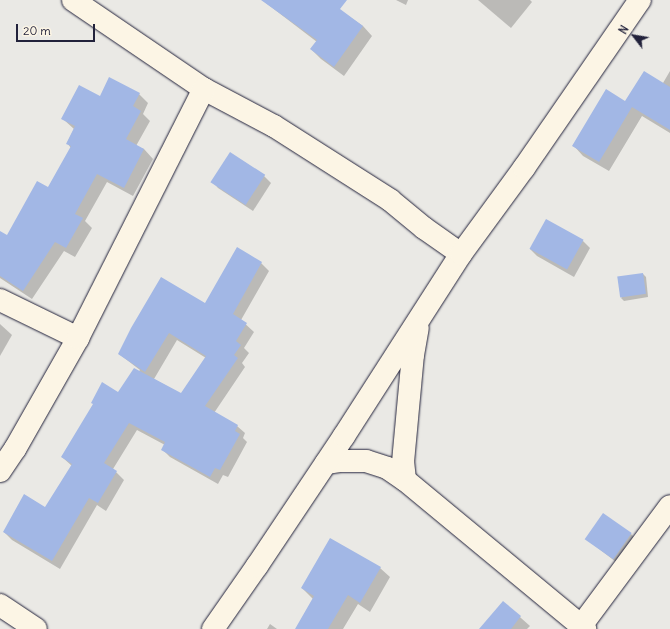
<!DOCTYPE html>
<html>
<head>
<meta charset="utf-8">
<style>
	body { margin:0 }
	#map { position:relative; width:670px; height:629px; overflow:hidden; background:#eae9e5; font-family:Delius,sans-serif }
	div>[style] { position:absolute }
	.shadow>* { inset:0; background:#0003 }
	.building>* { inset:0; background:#a2b7e5; transform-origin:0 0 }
	.roads { filter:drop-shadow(0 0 1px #22223b) drop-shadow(0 0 1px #22223b) }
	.minor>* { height:22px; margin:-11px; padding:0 11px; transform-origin:11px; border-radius:11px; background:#fcf5e5 }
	span { translate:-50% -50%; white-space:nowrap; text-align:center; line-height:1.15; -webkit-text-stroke:4px #fcf5e5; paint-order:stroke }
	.north { position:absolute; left:614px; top:16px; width:40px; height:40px; -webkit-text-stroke:3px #fcf5e5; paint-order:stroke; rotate:301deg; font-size:11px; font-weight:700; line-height:16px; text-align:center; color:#22223b }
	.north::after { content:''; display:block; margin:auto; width:14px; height:18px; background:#22223b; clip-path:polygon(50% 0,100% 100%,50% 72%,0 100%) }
	.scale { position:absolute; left:16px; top:24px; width:79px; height:18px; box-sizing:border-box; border:2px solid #22223b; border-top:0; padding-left:5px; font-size:12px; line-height:14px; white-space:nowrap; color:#22223b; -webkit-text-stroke:3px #fcf5e5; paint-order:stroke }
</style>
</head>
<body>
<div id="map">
	<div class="shadow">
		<div style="clip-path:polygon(262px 0,325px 0,363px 26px,372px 36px,344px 76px,321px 59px,311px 49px,317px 42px)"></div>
		<div style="clip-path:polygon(396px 0,408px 0,406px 5px)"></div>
		<div style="clip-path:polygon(478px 0,530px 0,532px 2px,511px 28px)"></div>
		<div style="clip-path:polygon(670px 71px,670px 133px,642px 116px,609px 171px,583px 156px,574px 146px,626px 102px,663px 83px)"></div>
		<div style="clip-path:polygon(139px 94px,148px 103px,143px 114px,150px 121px,136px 146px,144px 149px,153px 159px,133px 196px,107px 182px,85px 221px,92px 228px,75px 257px,64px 251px,32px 299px,0 278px,0 239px,7px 237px,48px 188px,71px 148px,67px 143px,74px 129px,63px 119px,100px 98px)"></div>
		<div style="clip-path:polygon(264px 176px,271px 183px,253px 211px,218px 188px,212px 181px)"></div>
		<div style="clip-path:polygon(583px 241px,590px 248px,574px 277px,537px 256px,530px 249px)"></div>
		<div style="clip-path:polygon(evenodd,261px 263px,269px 271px,241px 320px,254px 332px,244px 348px,249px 353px,242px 363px,245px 367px,214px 413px,237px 426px,245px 433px,243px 438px,247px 442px,228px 477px,223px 475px,218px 484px,170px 457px,163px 450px,165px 445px,137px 430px,113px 469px,124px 480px,106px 511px,97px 505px,60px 569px,12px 540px,4px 532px,46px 508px,72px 466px,62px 457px,140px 370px,119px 354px,206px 304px,261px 263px,177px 340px,206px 358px,181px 394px,154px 379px,177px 340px)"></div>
		<div style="clip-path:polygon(643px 274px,646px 277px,648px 297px,624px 301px,621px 298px)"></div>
		<div style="clip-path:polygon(0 324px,12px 335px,0 356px)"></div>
		<div style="clip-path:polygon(631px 534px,638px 541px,620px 565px,586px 539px)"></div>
		<div style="clip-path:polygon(380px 568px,390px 577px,370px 612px,358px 604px,343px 629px,296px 629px,313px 599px,302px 588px)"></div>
		<div style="clip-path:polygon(503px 602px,530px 626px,527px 629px,481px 629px)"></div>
		<div style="clip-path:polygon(270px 624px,277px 629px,267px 629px)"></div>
	</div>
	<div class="building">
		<div style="clip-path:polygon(261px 0,347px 0,340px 9px,363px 26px,334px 67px,310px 49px,317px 40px)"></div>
		<div style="clip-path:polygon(644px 71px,670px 87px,670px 130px,632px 107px,599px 162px,572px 146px,606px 89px,625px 101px)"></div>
		<div style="clip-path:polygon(109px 77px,140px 93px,133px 106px,141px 111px,126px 139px,144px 149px,124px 188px,97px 174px,75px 214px,83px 218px,66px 248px,55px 242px,23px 291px,0 276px,0 231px,7px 235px,37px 181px,48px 187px,71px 146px,66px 144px,75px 126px,61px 119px,79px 85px,100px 96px)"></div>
		<div style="left:230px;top:152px;width:42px;height:36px;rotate:33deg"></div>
		<div style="left:546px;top:219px;width:43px;height:34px;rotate:29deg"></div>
		<div style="clip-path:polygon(237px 247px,262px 262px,233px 314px,247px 323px,236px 341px,241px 345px,234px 355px,238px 358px,205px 406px,238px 425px,235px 431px,240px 434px,220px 470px,215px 468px,210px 477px,161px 450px,165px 442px,129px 423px,104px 463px,117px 471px,98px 503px,89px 498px,52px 561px,3px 532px,24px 494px,45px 507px,72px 464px,61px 457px,93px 404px,91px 403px,102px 382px,118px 392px,134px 368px,181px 393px,206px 356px,169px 333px,145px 372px,118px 354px,131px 328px,161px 277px,205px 303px)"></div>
		<div style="left:643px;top:273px;width:21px;height:26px;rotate:82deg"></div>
		<div style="left:603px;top:513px;width:35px;height:32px;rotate:35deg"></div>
		<div style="clip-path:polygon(330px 538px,381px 567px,360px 603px,348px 595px,328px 629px,295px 629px,314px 596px,301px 588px)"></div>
		<div style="clip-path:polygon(503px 601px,521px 616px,511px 629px,479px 629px)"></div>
	</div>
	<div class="roads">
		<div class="minor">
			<div style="left:73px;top:0;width:158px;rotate:34.2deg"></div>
			<div style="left:204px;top:89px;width:79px;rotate:27.9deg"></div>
			<div style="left:274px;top:126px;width:138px;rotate:32.5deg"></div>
			<div style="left:390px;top:200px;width:44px;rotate:39.5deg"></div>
			<div style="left:424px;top:228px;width:45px;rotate:35.1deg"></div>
			<div style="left:0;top:300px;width:87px;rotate:26deg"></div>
			<div style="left:326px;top:463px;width:15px;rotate:-8deg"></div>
			<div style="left:341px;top:461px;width:25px"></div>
			<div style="left:366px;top:461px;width:22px;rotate:18deg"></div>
			<div style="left:387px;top:468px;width:22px;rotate:34deg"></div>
			<div style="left:405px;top:480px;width:234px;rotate:39.6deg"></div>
			<div style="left:0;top:471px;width:27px;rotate:-56deg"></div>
			<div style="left:15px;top:449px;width:128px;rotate:-60.4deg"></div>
			<div style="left:78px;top:338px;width:279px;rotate:-63.2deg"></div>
			<div style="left:405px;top:480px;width:18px;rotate:-96deg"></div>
			<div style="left:403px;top:462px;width:107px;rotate:-84.7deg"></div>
			<div style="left:413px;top:355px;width:27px;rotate:-80deg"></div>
			<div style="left:0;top:605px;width:43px;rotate:33.7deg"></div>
			<div style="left:581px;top:626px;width:149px;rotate:-53.4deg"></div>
			<div style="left:213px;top:629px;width:77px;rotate:-55.1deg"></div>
			<div style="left:257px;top:566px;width:156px;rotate:-56.2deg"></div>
			<div style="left:344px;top:436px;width:216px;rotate:-57.3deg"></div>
			<div style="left:461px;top:254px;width:107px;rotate:-53.8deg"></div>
			<div style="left:524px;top:168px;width:204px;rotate:-55.4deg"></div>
		</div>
	</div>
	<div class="north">N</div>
	<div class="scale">20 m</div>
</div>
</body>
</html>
